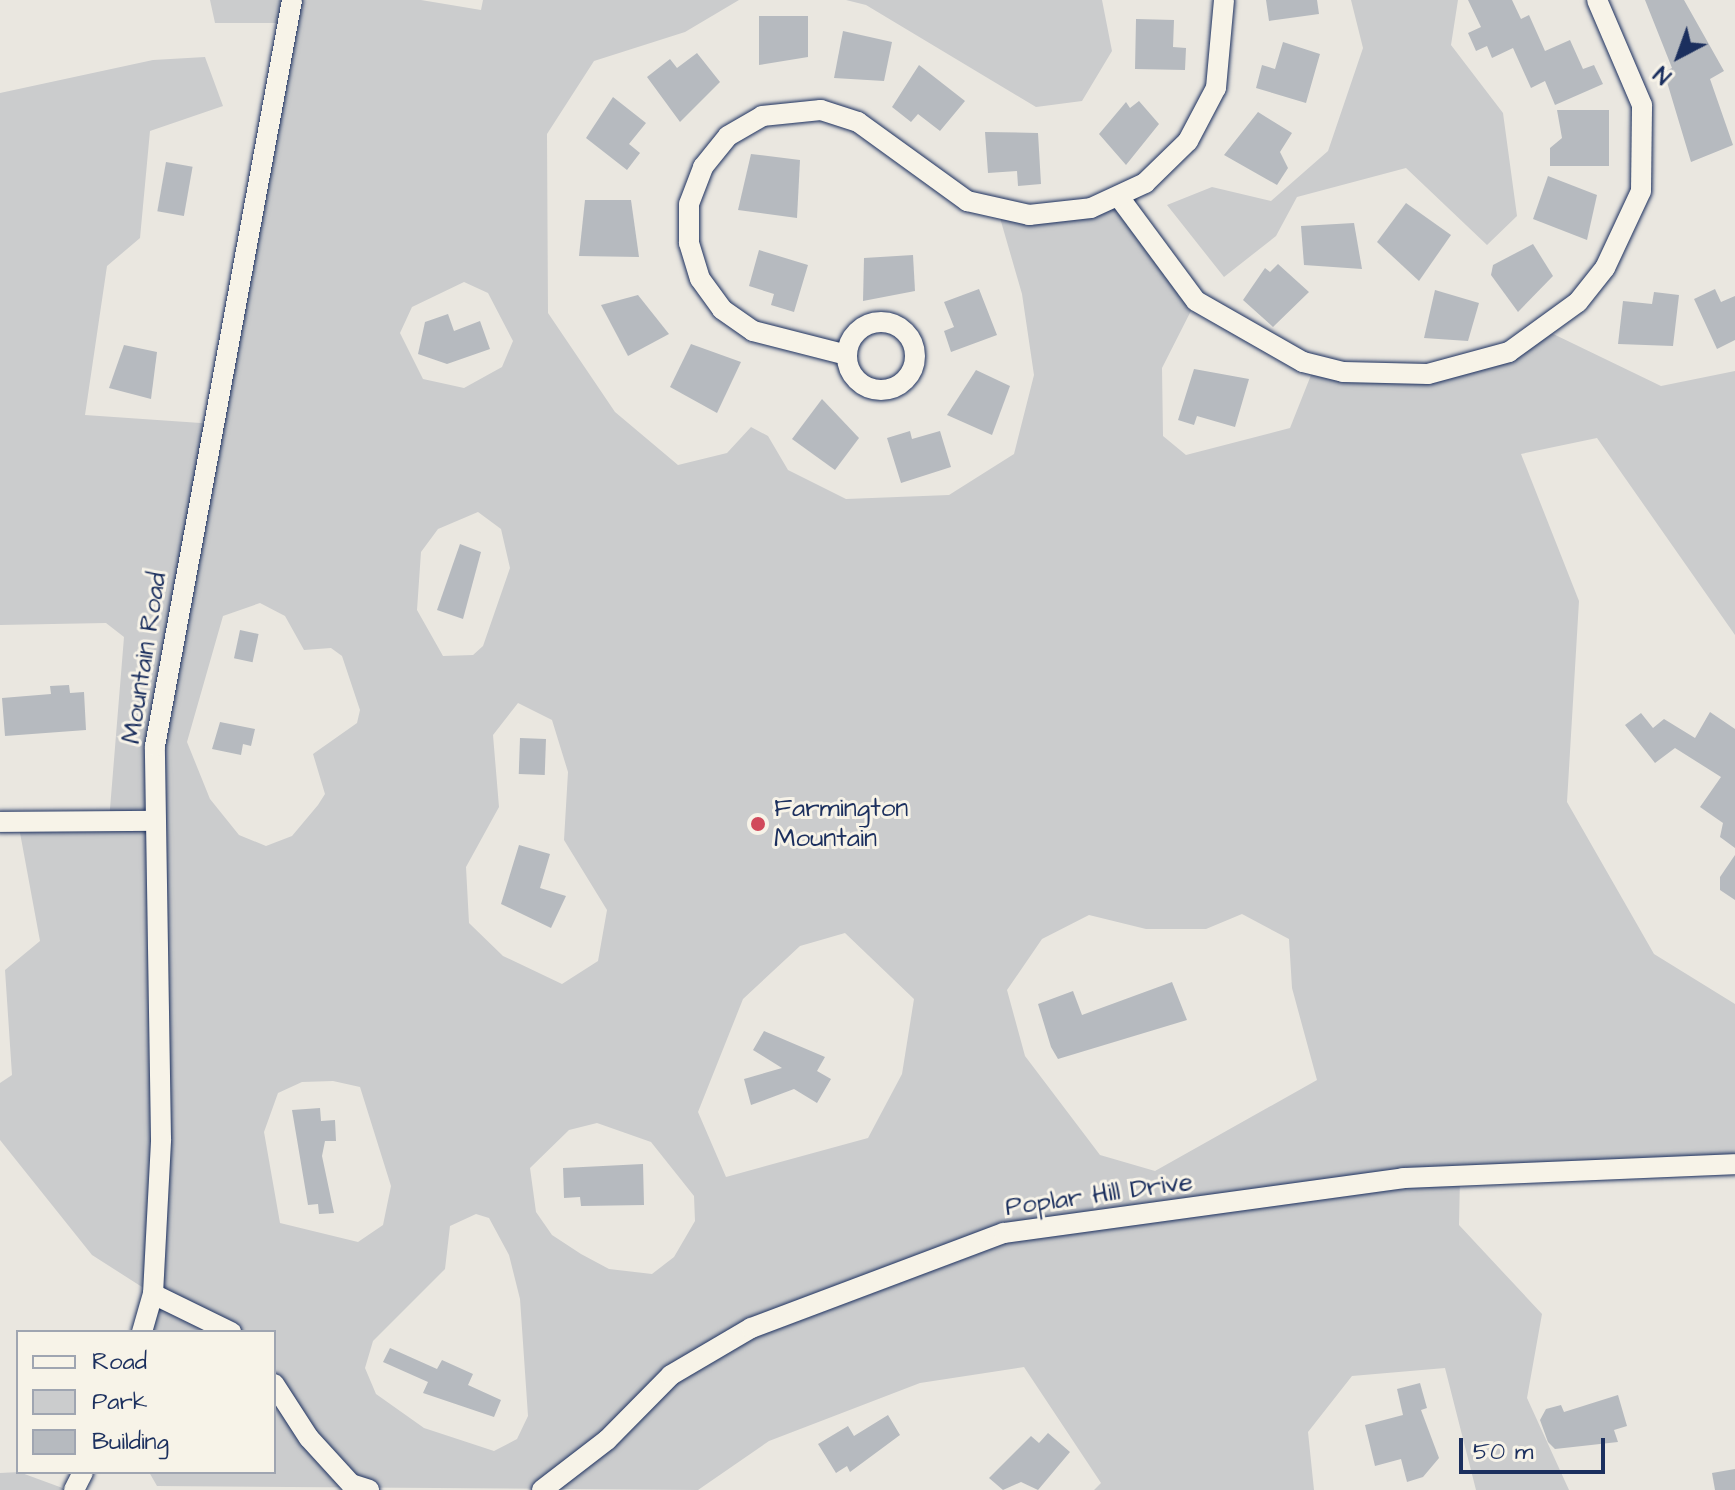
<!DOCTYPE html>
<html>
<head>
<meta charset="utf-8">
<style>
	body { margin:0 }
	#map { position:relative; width:1735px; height:1490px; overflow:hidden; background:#eae7e0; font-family:"Architects Daughter",sans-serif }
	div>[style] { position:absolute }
	.green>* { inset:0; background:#cbcccd }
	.building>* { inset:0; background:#b6babf; transform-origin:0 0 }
	.roads { filter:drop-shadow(0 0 2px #1b2f5e) drop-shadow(0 0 2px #1b2f5e) }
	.minor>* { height:20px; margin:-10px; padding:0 10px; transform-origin:10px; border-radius:10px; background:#f7f3e8 }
	.minor>.ring { margin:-10px; padding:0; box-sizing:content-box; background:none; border:20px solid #f7f3e8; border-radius:50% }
	.dots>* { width:22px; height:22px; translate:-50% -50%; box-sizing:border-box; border:4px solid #f7f3e8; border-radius:50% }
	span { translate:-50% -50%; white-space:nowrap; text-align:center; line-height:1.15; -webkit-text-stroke:6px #f7f3e8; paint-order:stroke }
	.street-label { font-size:26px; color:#1b2f5e }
	.poi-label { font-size:26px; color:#1b2f5e }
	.left { translate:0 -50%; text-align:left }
	.legend { position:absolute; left:16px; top:1330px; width:260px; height:144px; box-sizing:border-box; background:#f7f3e8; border:2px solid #9fa5b1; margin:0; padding:10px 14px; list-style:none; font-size:24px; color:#1b2f5e }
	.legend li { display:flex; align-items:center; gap:16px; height:40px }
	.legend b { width:40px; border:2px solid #9fa5b1 }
	.north { position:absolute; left:1639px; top:16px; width:80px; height:80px; -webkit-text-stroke:6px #f7f3e8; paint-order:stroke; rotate:221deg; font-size:22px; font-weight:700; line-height:32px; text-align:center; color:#1b2f5e }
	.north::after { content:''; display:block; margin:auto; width:28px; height:36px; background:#1b2f5e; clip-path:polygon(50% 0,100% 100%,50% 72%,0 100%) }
	.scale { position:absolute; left:1459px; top:1438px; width:146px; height:36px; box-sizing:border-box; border:4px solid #1b2f5e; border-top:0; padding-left:10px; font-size:24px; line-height:28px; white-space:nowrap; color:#1b2f5e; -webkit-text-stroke:6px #f7f3e8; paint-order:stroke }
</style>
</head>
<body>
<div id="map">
	<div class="green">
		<div style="clip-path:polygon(evenodd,210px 0,421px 0,481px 10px,483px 0,739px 0,685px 32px,594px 61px,547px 134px,548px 313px,615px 412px,678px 465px,727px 453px,751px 427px,768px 436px,788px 470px,846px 499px,949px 495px,1014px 454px,1034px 375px,1022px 294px,998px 211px,1119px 197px,1196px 301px,1162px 368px,1163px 436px,1186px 455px,1290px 428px,1315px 365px,1428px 374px,1545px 330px,1661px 386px,1735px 371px,1735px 635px,1597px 438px,1521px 454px,1579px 601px,1567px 802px,1654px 954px,1735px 1004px,1735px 1164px,1460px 1177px,1459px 1225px,1542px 1314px,1527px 1398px,1569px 1490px,1476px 1490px,1445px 1368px,1352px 1376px,1308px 1432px,1314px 1490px,1094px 1490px,1101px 1483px,1024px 1367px,920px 1383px,769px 1441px,698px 1490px,157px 1486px,149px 1472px,274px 1472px,274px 1332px,142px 1332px,153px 1294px,92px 1255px,0 1140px,0 1083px,12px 1075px,5px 970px,40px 941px,18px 822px,109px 821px,124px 637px,106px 623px,0 625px,0 93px,153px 60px,205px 57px,223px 106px,150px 131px,140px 238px,107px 266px,85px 415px,215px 424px,289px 23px,215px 23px,210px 0,464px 282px,488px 293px,513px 341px,502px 367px,464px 388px,423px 379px,400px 333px,412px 307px,464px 282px,210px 0,478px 512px,501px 529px,510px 568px,483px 646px,473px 655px,443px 656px,417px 610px,421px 552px,438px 529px,478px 512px,210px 0,260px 603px,285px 616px,304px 650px,331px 648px,342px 656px,360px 710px,357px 723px,313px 754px,325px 794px,318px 805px,292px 836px,266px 846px,239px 835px,210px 799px,187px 742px,223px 616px,260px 603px,210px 0,518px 703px,552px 720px,568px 772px,564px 840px,607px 910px,598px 961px,562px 984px,503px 956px,469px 923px,466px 867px,499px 807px,493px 735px,518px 703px,210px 0,1242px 914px,1289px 939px,1292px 988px,1317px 1080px,1155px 1171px,1100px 1155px,1025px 1056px,1007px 990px,1042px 939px,1089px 915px,1146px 929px,1206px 929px,1242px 914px,210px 0,845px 933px,914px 999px,902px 1074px,868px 1138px,726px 1177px,698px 1112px,743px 999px,800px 946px,845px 933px,210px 0,333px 1081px,360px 1087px,391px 1186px,383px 1225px,358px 1242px,280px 1223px,264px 1132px,278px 1093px,302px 1082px,333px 1081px,210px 0,597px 1123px,651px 1142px,694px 1196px,695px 1221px,674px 1257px,652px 1274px,609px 1269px,581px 1254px,552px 1235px,536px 1212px,530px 1168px,569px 1130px,597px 1123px,210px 0,476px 1214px,489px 1218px,509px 1255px,520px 1299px,528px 1416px,517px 1439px,494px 1451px,424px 1428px,376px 1394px,365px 1368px,373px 1341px,445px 1269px,450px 1226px,476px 1214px)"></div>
		<div style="clip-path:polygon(846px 0,1102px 0,1112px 51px,1082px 101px,1036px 107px,866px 5px)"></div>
		<div style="clip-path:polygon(1351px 0,1458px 0,1451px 45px,1503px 113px,1517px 216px,1487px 245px,1406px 168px,1297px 197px,1276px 236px,1224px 277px,1167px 205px,1212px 187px,1271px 201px,1328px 151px,1363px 48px)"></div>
		<div style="clip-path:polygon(19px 1472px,68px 1490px,0 1490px,0 1473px)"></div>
	</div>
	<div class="building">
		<div style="clip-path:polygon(1266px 0,1317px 0,1319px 14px,1269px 21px)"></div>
		<div style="clip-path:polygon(1468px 0,1512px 0,1521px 19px,1529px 15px,1545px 51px,1570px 40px,1583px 69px,1594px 65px,1603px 84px,1555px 105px,1545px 81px,1531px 88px,1513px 48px,1492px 58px,1487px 46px,1476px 51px,1468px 33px,1481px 27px)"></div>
		<div style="clip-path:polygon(1645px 0,1684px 0,1724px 71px,1710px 79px,1733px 145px,1691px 162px,1664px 72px,1672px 68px)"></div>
		<div style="clip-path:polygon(759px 16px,808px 16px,808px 57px,759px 65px)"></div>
		<div style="clip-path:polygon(1136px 19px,1174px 20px,1173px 47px,1186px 48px,1185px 70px,1135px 69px)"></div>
		<div style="clip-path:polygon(843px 31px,892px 42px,884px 81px,834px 78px)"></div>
		<div style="clip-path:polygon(1283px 42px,1320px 54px,1306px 103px,1256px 88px,1262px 65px,1275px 69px)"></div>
		<div style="clip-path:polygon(697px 53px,720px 82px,680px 122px,647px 77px,670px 59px,677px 68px)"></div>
		<div style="clip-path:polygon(919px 65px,965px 101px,940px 131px,918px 114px,911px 122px,892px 107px)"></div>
		<div style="clip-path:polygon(613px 97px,646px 123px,629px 144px,640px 153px,627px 170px,586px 138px)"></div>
		<div style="clip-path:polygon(1139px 101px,1159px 124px,1126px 165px,1099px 134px,1126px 102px,1130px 108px)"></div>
		<div style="clip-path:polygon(1557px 110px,1609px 110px,1609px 166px,1550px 166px,1550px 148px,1562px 138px)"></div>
		<div style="clip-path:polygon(1258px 112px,1292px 133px,1280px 152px,1288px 168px,1277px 185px,1224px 155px)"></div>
		<div style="clip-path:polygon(985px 132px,1038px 133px,1041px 184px,1018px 186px,1017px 171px,988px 173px)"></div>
		<div style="clip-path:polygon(751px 154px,800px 160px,797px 218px,738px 210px)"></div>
		<div style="left:166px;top:162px;width:27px;height:50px;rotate:10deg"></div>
		<div style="clip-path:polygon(1548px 176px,1597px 195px,1587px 240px,1533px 219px)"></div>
		<div style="clip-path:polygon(585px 200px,631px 200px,639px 257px,579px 256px)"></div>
		<div style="clip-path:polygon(1406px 203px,1451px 235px,1419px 281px,1377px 242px)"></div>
		<div style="clip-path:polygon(1354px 223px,1362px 269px,1304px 265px,1301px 226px)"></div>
		<div style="clip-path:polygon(1533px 244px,1553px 276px,1518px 312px,1491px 275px,1493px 265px)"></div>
		<div style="clip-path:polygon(759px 250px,808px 265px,794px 312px,771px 305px,774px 294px,749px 286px)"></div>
		<div style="clip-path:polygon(913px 255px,915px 291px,863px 301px,864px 258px)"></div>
		<div style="clip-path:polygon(1278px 264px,1309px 292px,1273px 327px,1243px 300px,1265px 268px,1270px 272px)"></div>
		<div style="clip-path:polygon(979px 289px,997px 335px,951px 352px,944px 331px,954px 327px,944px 302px)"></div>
		<div style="clip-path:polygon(1715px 289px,1721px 302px,1735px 296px,1735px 340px,1717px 349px,1694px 299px)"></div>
		<div style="clip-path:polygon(1435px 290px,1479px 303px,1468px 341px,1424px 338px)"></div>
		<div style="clip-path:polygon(1654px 292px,1679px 295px,1673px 346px,1618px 344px,1623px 301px,1652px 304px)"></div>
		<div style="clip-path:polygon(638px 295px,669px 334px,628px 356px,601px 305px)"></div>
		<div style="clip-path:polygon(448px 314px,454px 331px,480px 321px,490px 349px,447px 364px,418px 354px,425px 322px)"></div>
		<div style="clip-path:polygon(691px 344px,741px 362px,717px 413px,670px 387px)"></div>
		<div style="clip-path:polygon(124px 345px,157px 352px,151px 399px,109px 388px)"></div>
		<div style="clip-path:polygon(1194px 369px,1249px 379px,1235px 427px,1197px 416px,1194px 425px,1178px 420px)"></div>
		<div style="clip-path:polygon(976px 370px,1010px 386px,992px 435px,947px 415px)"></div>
		<div style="clip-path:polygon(822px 399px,859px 438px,835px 470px,792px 439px)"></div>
		<div style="clip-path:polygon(910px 431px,912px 439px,940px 431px,951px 467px,901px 483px,887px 438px)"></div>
		<div style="clip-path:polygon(460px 544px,481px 552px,463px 619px,437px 610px)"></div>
		<div style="left:240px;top:630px;width:19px;height:29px;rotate:12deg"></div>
		<div style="clip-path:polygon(69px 685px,70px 693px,84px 692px,86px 730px,5px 736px,2px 698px,51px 694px,50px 686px)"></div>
		<div style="clip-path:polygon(1710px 712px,1735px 729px,1735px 848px,1720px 837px,1723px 823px,1700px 807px,1721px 777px,1675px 748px,1655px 763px,1625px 725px,1641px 713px,1653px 728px,1664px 719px,1695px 738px)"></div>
		<div style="clip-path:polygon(220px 722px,255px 729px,251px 746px,243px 744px,241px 755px,212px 749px)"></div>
		<div style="left:520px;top:738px;width:26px;height:36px;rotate:2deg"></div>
		<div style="clip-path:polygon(519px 845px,550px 854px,540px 888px,566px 896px,551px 928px,501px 904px)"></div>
		<div style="clip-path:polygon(1735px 855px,1735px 900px,1720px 890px,1720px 877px)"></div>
		<div style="clip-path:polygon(1172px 982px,1187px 1020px,1058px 1059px,1051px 1047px,1038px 1004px,1073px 991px,1082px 1015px)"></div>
		<div style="clip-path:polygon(764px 1031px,825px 1057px,817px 1071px,831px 1079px,817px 1103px,794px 1089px,751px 1105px,744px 1079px,782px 1068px,753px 1050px)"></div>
		<div style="clip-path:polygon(320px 1108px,321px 1121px,335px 1120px,336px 1141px,325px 1141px,322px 1156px,334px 1213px,319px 1214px,318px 1204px,308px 1205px,292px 1110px)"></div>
		<div style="clip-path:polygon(643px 1164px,644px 1205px,581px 1206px,580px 1197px,564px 1198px,563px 1168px)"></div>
		<div style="clip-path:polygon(390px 1348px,437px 1369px,442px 1360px,473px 1374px,468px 1385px,501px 1400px,494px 1417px,423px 1393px,428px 1382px,383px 1362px)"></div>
		<div style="clip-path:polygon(1420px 1383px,1427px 1408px,1421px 1410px,1439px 1458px,1423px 1477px,1407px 1482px,1401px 1459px,1375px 1466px,1365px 1425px,1403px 1415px,1397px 1389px)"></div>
		<div style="clip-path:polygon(1618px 1395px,1627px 1426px,1614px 1430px,1618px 1442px,1555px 1449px,1548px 1442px,1540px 1420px,1546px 1409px,1561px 1405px,1564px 1412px)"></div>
		<div style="clip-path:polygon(888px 1415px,900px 1435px,850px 1472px,847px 1466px,836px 1473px,818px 1444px,848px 1426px,854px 1436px)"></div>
		<div style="clip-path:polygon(1048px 1433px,1070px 1452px,1038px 1490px,1021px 1482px,1003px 1490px,989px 1478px,1031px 1436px,1039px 1443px)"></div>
		<div style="clip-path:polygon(1735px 1469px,1735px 1490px,1715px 1490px,1712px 1473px)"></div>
	</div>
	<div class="roads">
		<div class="minor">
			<div style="left:1119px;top:197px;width:129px;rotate:53.5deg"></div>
			<div style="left:1196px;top:301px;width:123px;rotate:29.7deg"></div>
			<div style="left:1303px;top:362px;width:41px;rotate:14deg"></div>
			<div style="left:1343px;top:372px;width:85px;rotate:1.3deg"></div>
			<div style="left:1428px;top:374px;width:84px;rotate:-15.2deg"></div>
			<div style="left:1509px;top:352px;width:85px;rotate:-35.9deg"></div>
			<div style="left:1578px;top:302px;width:43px;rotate:-51.5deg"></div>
			<div style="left:1605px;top:268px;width:85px;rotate:-64.9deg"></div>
			<div style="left:1641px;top:191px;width:86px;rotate:-89.3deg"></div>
			<div style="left:1642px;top:105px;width:114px;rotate:-113.2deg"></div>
			<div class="ring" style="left:847px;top:322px;width:48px;height:48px"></div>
			<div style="left:847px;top:355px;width:97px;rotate:-165.7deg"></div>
			<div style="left:753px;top:331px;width:38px;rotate:-145deg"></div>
			<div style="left:722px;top:309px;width:37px;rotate:-126deg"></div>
			<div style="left:700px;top:279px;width:38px;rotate:-107deg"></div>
			<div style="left:689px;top:243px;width:39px;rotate:-90deg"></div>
			<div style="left:689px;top:204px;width:40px;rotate:-69deg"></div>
			<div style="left:703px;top:167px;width:40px;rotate:-51deg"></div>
			<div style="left:728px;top:136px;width:39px;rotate:-30deg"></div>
			<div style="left:762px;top:116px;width:59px;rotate:-5.8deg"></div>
			<div style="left:821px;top:110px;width:39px;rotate:18deg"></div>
			<div style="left:858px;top:122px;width:135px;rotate:35.9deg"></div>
			<div style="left:967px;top:201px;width:64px;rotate:12.7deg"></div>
			<div style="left:1029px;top:215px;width:62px;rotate:-6.4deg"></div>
			<div style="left:1091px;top:208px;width:60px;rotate:-24.8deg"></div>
			<div style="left:1145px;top:183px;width:60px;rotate:-44.3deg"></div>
			<div style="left:1188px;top:141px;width:60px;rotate:-62.2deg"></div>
			<div style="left:1216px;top:88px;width:88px;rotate:-84.8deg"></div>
			<div style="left:0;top:822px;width:153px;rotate:-0.4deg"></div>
			<div style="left:153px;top:1294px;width:87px;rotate:26deg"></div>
			<div style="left:142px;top:1332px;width:40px;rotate:-74deg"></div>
			<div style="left:153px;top:1294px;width:155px;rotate:-87deg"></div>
			<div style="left:161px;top:1139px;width:393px;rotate:-90.9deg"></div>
			<div style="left:155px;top:746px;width:758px;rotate:-79.59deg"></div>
			<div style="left:274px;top:1384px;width:64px;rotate:57.1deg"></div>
			<div style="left:309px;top:1438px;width:62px;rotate:47.6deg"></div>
			<div style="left:351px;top:1484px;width:19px;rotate:18deg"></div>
			<div style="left:74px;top:1490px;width:20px;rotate:-63deg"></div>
			<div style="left:542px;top:1490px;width:82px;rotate:-37.6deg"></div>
			<div style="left:607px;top:1440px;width:91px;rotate:-45.4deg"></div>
			<div style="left:671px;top:1375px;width:93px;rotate:-30.4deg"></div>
			<div style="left:751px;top:1328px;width:270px;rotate:-20.6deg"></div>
			<div style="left:1004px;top:1233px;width:403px;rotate:-7.8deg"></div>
			<div style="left:1403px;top:1178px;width:332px;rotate:-2.4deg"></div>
		</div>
	</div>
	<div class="dots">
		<div style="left:758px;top:824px;background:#d1495b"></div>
	</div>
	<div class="street-label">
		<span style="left:145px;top:658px;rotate:-81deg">Mountain Road</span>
		<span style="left:1099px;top:1195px;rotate:-8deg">Poplar Hill Drive</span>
	</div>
	<div class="poi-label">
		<span class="left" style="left:774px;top:824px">Farmington<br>Mountain</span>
	</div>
	<ul class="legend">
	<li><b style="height:10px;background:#f7f3e8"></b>Road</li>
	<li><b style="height:22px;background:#cbcccd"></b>Park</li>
	<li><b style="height:22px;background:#b6babf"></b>Building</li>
	</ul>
	<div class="north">N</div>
	<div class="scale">50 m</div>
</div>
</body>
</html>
